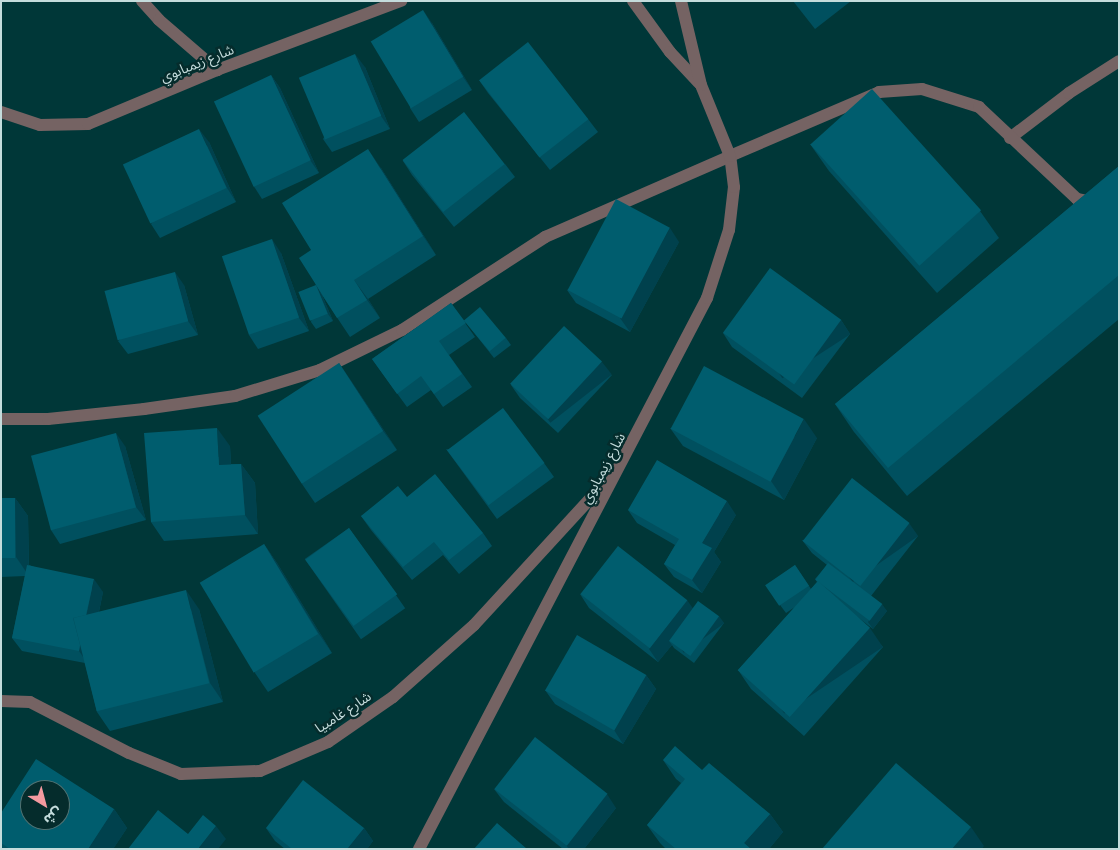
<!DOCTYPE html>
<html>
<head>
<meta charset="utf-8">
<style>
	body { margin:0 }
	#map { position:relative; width:1120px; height:850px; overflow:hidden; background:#003738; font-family:"Space Grotesk","Noto Sans Arabic",sans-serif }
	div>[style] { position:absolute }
	.lane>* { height:12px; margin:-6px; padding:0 6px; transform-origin:6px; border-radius:6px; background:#756363 }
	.street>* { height:12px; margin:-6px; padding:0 6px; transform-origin:6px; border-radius:6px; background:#756363 }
	.wall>* { inset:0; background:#00505f; transform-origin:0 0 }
	.shaded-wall>* { inset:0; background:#00414d; transform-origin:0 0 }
	.building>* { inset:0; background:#005d6e; transform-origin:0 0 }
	span { translate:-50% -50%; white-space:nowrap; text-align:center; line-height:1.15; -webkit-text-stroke:5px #052c2c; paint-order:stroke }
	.street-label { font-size:14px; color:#c4dcdc }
	.frame { position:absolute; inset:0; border:2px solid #c4dcdc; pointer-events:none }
	.north { position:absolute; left:20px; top:780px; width:50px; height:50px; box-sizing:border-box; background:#052c2c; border:1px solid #517272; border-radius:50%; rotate:143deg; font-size:14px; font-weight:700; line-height:20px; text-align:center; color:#c4dcdc }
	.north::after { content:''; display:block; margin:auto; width:18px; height:22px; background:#f49aa0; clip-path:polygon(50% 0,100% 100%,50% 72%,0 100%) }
</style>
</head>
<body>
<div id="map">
	<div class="lane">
		<div style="left:142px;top:1px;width:25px;rotate:48deg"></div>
		<div style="left:159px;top:20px;width:77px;rotate:40.8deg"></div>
		<div style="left:1010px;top:138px;width:74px;rotate:-37.3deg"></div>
		<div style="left:1069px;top:93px;width:59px;rotate:-32.6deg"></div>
		<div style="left:730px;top:156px;width:162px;rotate:-23.2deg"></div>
		<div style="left:879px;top:92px;width:43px;rotate:-4deg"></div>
		<div style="left:922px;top:89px;width:60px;rotate:17.5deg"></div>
		<div style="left:979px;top:107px;width:134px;rotate:43.2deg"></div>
		<div style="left:1077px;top:199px;width:15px;rotate:11deg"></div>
		<div style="left:1092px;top:202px;width:29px;rotate:-22deg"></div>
	</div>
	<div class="street">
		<div style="left:633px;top:1px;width:63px;rotate:54deg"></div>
		<div style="left:670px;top:52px;width:42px;rotate:46.9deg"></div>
		<div style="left:1px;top:112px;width:41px;rotate:18.4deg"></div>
		<div style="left:40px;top:125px;width:48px;rotate:-1.2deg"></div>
		<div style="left:88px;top:124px;width:140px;rotate:-22.7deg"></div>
		<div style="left:217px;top:70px;width:197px;rotate:-20.6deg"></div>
		<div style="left:1px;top:419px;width:47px"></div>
		<div style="left:48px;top:419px;width:97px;rotate:-5.9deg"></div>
		<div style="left:144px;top:409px;width:92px;rotate:-8.1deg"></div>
		<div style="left:235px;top:396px;width:89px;rotate:-17deg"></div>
		<div style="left:320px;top:370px;width:91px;rotate:-26deg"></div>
		<div style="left:402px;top:330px;width:171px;rotate:-33deg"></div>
		<div style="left:545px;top:237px;width:202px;rotate:-23.6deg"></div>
		<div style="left:1px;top:701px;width:29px;rotate:2deg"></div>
		<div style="left:30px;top:702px;width:111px;rotate:27.3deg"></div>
		<div style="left:129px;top:753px;width:56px;rotate:22deg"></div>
		<div style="left:181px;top:774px;width:79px;rotate:-2.2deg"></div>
		<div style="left:260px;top:771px;width:74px;rotate:-23.1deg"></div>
		<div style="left:328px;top:742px;width:79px;rotate:-34.7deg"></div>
		<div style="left:393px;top:697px;width:108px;rotate:-41.6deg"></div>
		<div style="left:474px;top:625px;width:201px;rotate:-47.4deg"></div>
		<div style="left:419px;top:849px;width:622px;rotate:-62.4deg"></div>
		<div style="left:707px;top:298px;width:71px;rotate:-72.1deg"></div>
		<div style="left:729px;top:230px;width:43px;rotate:-83.4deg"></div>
		<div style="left:734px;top:187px;width:31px;rotate:-97deg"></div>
		<div style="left:730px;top:156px;width:77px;rotate:-112.2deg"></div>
		<div style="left:701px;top:85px;width:86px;rotate:-103.4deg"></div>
	</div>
	<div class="wall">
		<div style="clip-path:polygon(793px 1px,851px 1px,815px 29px)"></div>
		<div style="clip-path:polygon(432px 23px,472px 90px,419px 122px,410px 108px)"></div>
		<div style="clip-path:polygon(365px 67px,390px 129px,332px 152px,323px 139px)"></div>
		<div style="clip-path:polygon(271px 75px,280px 88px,319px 173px,262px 199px,253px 185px)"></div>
		<div style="clip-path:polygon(479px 80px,588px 119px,598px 132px,550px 170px,488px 93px)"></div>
		<div style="clip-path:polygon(209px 142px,236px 202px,160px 238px,151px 224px)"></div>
		<div style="clip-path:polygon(810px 144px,980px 211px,999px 238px,937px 293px,829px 171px)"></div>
		<div style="clip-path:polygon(403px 161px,505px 164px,515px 177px,454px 227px,412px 175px)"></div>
		<div style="clip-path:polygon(1119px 166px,1119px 319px,907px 496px,854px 432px,835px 404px)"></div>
		<div style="clip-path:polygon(381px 168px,436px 255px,368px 299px,380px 318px,350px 337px,322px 295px,333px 321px,316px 329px,311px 322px,316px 286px,311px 250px)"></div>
		<div style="clip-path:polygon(679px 242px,630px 332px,576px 303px,567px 290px)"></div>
		<div style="clip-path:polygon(281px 253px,309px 331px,258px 349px,249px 335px)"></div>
		<div style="clip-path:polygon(184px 285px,198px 335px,128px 354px,118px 341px)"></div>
		<div style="clip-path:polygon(451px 303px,475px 337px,449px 355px,472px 387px,443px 407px,431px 390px,407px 407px,372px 359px)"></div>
		<div style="clip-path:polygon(464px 320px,506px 338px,511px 345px,494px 358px)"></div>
		<div style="clip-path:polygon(841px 320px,850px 334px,802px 398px,732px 347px,723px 333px)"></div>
		<div style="clip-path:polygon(339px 363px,397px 450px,315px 503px,302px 484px)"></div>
		<div style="clip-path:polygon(612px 375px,558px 433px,520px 398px,511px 385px)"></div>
		<div style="clip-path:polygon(670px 428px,817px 438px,784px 500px,683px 446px)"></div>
		<div style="clip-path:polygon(125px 446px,146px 520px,60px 544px,51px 530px)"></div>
		<div style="clip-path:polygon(230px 446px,231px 464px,241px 464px,255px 483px,258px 534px,164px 541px,151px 522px)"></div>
		<div style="clip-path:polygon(446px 449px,544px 463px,554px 477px,497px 519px)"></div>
		<div style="clip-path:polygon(407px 497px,483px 533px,492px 546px,459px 574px,443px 555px,412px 580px,371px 530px,361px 516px)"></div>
		<div style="clip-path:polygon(1px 498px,15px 498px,28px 516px,29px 565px,103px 592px,99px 612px,199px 609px,223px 702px,110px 731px,97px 712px,85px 663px,22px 651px,12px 638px,25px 576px,1px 577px)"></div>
		<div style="clip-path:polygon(628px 510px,736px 515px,714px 552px,721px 562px,702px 593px,674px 577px,664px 564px,675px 545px,637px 523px)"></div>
		<div style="left:349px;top:528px;width:98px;height:54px;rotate:55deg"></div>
		<div style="clip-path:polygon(918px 536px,871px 596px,887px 611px,873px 629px,855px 615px,883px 647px,804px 736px,751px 689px,738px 670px,795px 607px,786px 613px,766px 586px,795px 565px,811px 589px,817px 582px,815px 579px,827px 565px,812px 553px,802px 540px)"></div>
		<div style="clip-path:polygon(264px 544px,277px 563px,332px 653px,268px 692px,255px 673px)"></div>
		<div style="clip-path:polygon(580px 594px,693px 608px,724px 623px,694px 663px,674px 648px,672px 645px,658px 662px,589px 608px)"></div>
		<div style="clip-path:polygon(646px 675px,656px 689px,623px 744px,555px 704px,545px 690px)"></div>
		<div style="clip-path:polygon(663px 760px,702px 770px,770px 814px,783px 832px,769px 849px,666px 849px,660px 843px,647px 825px,681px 783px,676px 779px)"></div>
		<div style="clip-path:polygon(494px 789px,616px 808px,584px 849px,563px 849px,504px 802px)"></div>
		<div style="clip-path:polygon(114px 809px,127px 828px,113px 849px,1px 849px,1px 813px)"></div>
		<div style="clip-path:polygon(266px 828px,364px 828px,373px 841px,367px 849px,285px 849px,275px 841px)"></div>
	</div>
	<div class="shaded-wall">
		<div style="clip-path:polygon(423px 10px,432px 23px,472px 90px,463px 77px)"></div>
		<div style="clip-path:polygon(355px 54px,365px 67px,390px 129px,381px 116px)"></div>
		<div style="clip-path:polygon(271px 75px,280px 88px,319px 173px,310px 160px)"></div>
		<div style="clip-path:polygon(199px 129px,209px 142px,236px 202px,227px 188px)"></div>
		<div style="clip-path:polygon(368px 149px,381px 168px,436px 255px,423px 236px)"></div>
		<div style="clip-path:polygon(670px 228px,679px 242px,630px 332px,620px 318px)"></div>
		<div style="clip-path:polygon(272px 239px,281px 253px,309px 331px,299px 318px)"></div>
		<div style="clip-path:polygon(175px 272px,184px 285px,198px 335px,188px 321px)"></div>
		<div style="clip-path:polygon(354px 280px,368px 299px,380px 318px,367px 300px)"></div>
		<div style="clip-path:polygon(316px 285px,321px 293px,333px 321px,328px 314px)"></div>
		<div style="left:841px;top:320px;width:17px;height:81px;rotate:57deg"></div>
		<div style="left:602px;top:362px;width:16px;height:78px;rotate:52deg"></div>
		<div style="clip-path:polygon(339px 363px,352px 382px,397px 450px,383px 431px)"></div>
		<div style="clip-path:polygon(804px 419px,817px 438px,784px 500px,771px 481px)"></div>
		<div style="clip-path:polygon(217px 428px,230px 446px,232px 484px,219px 465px)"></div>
		<div style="clip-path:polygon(116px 433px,125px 446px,146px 520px,136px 507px)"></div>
		<div style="clip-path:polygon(241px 464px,255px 483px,258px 534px,245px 515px)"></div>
		<div style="clip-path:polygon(15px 498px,28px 516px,29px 576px,16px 557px)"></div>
		<div style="clip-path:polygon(727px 501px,736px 515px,714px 552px,721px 562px,702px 593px,692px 580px,702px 543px)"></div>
		<div style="left:909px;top:523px;width:16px;height:80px;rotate:55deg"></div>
		<div style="clip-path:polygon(264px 544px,277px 563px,332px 653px,319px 634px)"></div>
		<div style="clip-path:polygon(94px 579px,103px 592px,94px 635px,85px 622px)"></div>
		<div style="clip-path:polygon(186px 590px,199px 609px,223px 702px,210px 683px)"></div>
		<div style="clip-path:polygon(687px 600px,697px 614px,669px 641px,672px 645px,658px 662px,649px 649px)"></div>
		<div style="clip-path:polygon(882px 604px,887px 611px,873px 629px,868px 622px)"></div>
		<div style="left:719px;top:616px;width:9px;height:50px;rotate:54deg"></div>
		<div style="left:870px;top:628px;width:23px;height:119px;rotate:56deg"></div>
		<div style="clip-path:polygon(81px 640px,88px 664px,79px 651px)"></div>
		<div style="clip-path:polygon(646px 675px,656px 689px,623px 744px,614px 730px)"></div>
		<div style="clip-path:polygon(607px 794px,616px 808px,584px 849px,569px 849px,566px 845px)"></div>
		<div style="clip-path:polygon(114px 809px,127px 828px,113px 849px,88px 849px)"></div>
		<div style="clip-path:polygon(770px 814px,783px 832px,769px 849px,749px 849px,744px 843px)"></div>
		<div style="clip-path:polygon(216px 826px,226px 839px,218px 849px,198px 849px)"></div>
		<div style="clip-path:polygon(971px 827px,984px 846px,982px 849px,952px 849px)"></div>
		<div style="clip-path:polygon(364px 828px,373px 841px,367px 849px,347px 849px)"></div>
	</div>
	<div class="building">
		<div style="left:423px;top:10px;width:78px;height:61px;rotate:59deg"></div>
		<div style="left:528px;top:42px;width:98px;height:62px;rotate:52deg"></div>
		<div style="left:355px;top:54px;width:67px;height:61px;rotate:67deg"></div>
		<div style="left:271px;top:75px;width:94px;height:63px;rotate:65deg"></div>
		<div style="left:872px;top:89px;width:163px;height:83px;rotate:48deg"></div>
		<div style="left:464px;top:112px;width:66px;height:78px;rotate:52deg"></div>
		<div style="left:199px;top:129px;width:65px;height:84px;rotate:65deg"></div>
		<div style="clip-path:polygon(368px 149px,423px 236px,354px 280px,367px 300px,337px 318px,299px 258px,311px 250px,282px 203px)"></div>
		<div style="clip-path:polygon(1119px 166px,1119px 275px,888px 468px,835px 404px)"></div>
		<div style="left:616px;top:199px;width:61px;height:103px;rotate:28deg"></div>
		<div style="left:272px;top:239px;width:83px;height:53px;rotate:71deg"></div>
		<div style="left:770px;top:268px;width:88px;height:80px;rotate:36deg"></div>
		<div style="left:175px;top:272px;width:51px;height:73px;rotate:75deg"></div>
		<div style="left:316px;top:285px;width:31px;height:19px;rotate:68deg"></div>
		<div style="clip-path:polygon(451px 303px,466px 323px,439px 341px,462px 374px,434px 394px,421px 376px,397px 394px,372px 359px)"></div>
		<div style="left:480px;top:307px;width:40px;height:21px;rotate:50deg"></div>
		<div style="left:564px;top:326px;width:52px;height:79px;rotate:43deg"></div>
		<div style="left:339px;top:363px;width:81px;height:97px;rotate:57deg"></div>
		<div style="left:704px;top:366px;width:113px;height:71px;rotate:28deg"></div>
		<div style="left:503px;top:408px;width:69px;height:70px;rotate:53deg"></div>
		<div style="clip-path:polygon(217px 428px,219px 465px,241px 464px,245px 515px,151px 522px,144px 433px)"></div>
		<div style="left:116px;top:433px;width:77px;height:88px;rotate:75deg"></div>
		<div style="clip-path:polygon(657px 460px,727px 501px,702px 543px,712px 548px,692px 580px,664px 564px,679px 539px,628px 510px)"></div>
		<div style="clip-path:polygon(435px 474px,483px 533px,449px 560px,434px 542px,403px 567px,361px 516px,398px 486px,407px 497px)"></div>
		<div style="left:852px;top:478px;width:73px;height:80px;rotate:38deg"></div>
		<div style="left:1px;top:498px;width:14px;height:60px"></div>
		<div style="left:349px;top:528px;width:82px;height:54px;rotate:54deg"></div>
		<div style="left:264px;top:544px;width:105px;height:75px;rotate:59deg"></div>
		<div style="left:618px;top:546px;width:88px;height:61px;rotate:38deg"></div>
		<div style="left:828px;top:563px;width:68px;height:21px;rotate:37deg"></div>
		<div style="clip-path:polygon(27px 565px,94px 579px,86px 615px,73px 618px,80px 645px,79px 651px,12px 638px)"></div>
		<div style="left:795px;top:565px;width:25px;height:36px;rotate:56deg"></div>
		<div style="left:818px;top:581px;width:70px;height:120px;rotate:42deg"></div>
		<div style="left:186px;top:590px;width:96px;height:116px;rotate:76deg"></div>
		<div style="left:698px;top:601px;width:26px;height:49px;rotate:36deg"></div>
		<div style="left:577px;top:635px;width:80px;height:64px;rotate:30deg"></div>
		<div style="left:535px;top:737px;width:92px;height:66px;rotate:38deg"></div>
		<div style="clip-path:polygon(675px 746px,702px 770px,709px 763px,770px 814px,744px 843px,751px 849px,676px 849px,647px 825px,685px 779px,663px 760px)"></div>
		<div style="clip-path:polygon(evenodd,36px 759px,114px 809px,88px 849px,10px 849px,1px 843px,1px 813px,36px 759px,30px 790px,60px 790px,60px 820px,30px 820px,30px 790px)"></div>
		<div style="clip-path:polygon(896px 763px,971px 827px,952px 849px,822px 849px)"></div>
		<div style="clip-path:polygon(303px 780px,364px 828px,347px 849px,292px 849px,266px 828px)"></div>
		<div style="clip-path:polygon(158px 810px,188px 834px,203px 815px,216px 826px,198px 849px,128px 849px)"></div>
		<div style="clip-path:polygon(497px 823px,527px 849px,474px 849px)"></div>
	</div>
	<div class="street-label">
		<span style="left:197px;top:63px;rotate:-22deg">شارع زيمبابوي</span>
		<span style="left:603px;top:468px;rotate:-62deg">شارع زيمبابوي</span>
		<span style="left:343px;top:712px;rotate:-33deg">شارع غامبيا</span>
	</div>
	<div class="frame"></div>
	<div class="north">ش</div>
</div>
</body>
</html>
